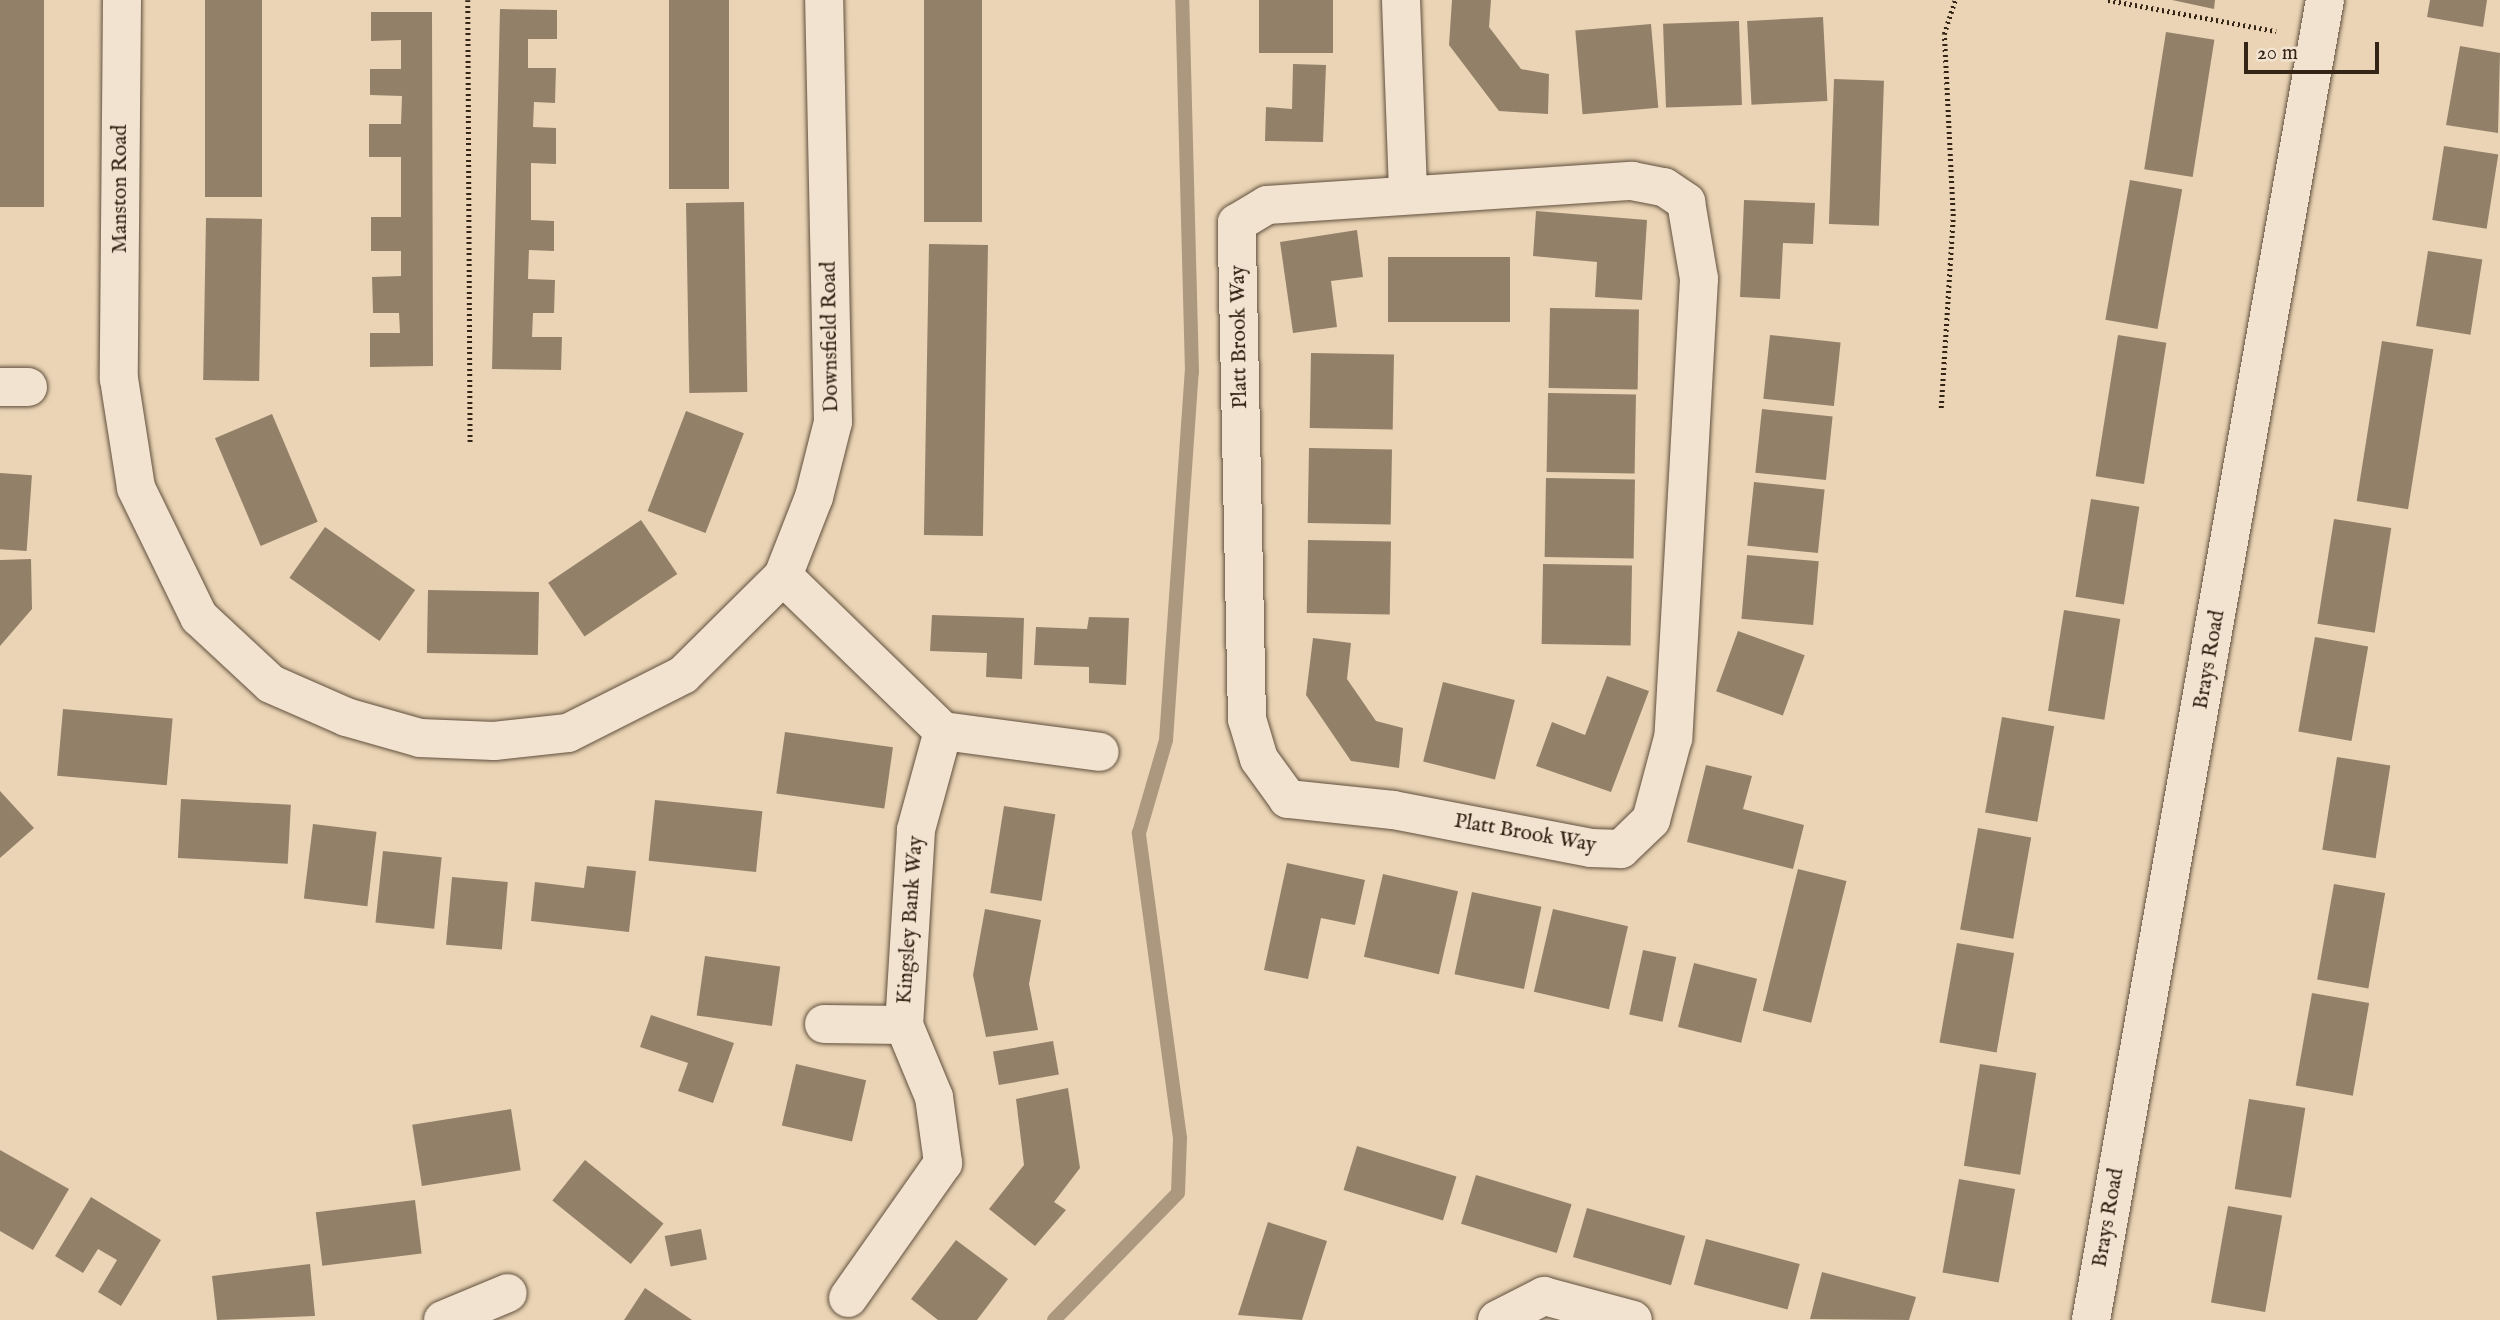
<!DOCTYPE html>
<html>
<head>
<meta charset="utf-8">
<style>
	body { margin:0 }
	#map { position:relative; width:2500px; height:1320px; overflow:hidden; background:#ead4b5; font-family:"IM FELL English",serif }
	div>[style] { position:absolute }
	.stream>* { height:14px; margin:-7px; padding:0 7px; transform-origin:7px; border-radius:7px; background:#ac987f }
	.building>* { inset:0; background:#938069; transform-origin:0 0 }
	.path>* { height:4.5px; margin-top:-2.25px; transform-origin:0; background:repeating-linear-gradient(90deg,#342416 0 2px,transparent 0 5.5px) }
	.roads { filter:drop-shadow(0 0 2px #62503e) drop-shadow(0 0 2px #62503e) }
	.minor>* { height:38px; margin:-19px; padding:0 19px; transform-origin:19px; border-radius:19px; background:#f1e3cf }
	span { translate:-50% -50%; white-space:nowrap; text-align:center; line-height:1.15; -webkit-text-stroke:5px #f1e3cf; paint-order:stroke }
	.street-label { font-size:21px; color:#342416 }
	.scale { position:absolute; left:2244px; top:42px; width:135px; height:32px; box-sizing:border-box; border:4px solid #342416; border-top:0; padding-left:9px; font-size:21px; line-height:24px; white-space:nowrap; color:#342416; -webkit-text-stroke:5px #f1e3cf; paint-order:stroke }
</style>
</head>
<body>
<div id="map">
	<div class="stream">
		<div style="left:1054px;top:1320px;width:177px;rotate:-45.7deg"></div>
		<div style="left:1178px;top:1193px;width:55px;rotate:-87.9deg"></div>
		<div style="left:1180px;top:1138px;width:308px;rotate:-97.7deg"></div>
		<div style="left:1139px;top:833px;width:97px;rotate:-73.8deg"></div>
		<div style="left:1166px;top:740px;width:369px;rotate:-86deg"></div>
		<div style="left:1192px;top:372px;width:372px;rotate:-91.5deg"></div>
	</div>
	<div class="building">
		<div style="left:0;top:0;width:44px;height:207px"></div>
		<div style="left:205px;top:0;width:57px;height:197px"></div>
		<div style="left:669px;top:0;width:60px;height:189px"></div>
		<div style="left:924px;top:0;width:58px;height:222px"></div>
		<div style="left:1259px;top:0;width:74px;height:53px"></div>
		<div style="clip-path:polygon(1452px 0,1491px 0,1489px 27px,1521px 69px,1549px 74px,1548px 114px,1499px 111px,1449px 45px)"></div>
		<div style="clip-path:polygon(2172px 0,2215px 0,2214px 9px)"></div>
		<div style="clip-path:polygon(2430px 0,2487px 0,2483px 27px,2427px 17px)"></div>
		<div style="clip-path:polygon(500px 9px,557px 10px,557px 39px,528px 39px,528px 68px,556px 68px,555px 103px,534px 102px,533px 127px,556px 128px,556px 164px,531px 163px,531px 220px,554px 221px,554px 251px,529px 250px,528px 279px,555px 280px,554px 313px,533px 313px,532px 337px,562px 337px,561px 370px,492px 369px)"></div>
		<div style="clip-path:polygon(371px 12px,432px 12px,433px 366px,370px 367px,370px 333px,400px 333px,399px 313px,373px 313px,372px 277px,401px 276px,401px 251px,371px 251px,371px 217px,401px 217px,401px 157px,369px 157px,369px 124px,401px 124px,402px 96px,370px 95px,370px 69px,401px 69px,401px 40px,371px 41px)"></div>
		<div style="left:1823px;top:17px;width:84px;height:76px;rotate:87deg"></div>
		<div style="left:1739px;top:21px;width:84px;height:76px;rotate:88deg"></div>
		<div style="left:1651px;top:24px;width:84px;height:76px;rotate:85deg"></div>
		<div style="left:2166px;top:32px;width:49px;height:139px;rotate:9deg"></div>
		<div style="clip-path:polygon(2460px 46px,2500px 53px,2498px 133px,2446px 125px)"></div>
		<div style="clip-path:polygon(1293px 64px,1326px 65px,1323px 142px,1265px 141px,1266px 107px,1292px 109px)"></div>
		<div style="left:1834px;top:79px;width:50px;height:145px;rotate:2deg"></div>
		<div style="left:2444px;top:146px;width:55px;height:75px;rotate:9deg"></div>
		<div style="left:2130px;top:180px;width:53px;height:142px;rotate:10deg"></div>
		<div style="clip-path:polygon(1744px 200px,1815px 203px,1813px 244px,1783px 243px,1780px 299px,1740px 297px)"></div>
		<div style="left:744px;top:202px;width:190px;height:58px;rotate:89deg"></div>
		<div style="clip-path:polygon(1536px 211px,1647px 220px,1642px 300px,1595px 297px,1597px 262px,1533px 256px)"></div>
		<div style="left:206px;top:218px;width:56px;height:162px;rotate:1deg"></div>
		<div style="clip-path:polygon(1357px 230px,1363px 277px,1331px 281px,1337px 327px,1293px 333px,1280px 242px)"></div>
		<div style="left:929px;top:244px;width:59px;height:291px;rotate:1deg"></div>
		<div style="left:2428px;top:251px;width:55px;height:76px;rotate:9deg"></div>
		<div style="left:1388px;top:257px;width:122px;height:65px"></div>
		<div style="left:1550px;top:308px;width:89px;height:80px;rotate:1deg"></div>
		<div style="left:1770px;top:335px;width:71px;height:64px;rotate:6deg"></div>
		<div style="left:2118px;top:335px;width:49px;height:143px;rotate:9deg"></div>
		<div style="left:2382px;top:341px;width:52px;height:162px;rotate:9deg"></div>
		<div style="left:1311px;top:353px;width:83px;height:75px;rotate:1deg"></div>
		<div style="left:1548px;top:393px;width:88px;height:79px;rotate:1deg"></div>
		<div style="left:1762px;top:409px;width:71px;height:64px;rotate:6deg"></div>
		<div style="left:686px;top:411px;width:62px;height:107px;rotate:21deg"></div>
		<div style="left:272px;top:414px;width:117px;height:62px;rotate:67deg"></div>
		<div style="left:1309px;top:448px;width:83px;height:75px;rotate:1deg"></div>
		<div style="left:0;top:473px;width:32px;height:76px;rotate:4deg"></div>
		<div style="left:1546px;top:478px;width:89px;height:79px;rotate:1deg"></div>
		<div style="left:1754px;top:482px;width:71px;height:64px;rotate:6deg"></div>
		<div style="left:2091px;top:499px;width:49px;height:99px;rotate:9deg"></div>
		<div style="left:2334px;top:519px;width:58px;height:106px;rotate:9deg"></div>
		<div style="left:641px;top:520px;width:65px;height:112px;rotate:56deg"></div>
		<div style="left:325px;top:527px;width:110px;height:62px;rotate:35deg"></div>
		<div style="left:1308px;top:540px;width:83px;height:73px;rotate:1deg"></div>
		<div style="left:1747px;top:555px;width:72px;height:64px;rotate:5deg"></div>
		<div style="clip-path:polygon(31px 559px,32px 609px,0 646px,0 560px)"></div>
		<div style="left:1543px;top:564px;width:89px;height:80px;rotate:1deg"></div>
		<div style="left:428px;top:590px;width:111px;height:63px;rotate:1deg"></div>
		<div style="left:2064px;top:610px;width:57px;height:102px;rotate:9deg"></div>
		<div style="clip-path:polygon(932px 615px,1024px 618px,1022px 679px,986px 677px,987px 653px,930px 651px)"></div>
		<div style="clip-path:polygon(1089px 617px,1129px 618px,1126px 685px,1089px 683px,1089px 667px,1034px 665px,1036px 627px,1087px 629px)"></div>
		<div style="left:1738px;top:631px;width:71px;height:64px;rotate:20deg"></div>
		<div style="left:2315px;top:637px;width:54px;height:96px;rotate:10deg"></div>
		<div style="clip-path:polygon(1313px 638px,1351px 643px,1347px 679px,1376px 721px,1403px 728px,1399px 768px,1351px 761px,1306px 695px)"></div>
		<div style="clip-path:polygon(1607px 676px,1649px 691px,1611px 792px,1536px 766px,1552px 722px,1585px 735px)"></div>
		<div style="left:1443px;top:682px;width:74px;height:82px;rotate:14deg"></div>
		<div style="left:63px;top:709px;width:110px;height:67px;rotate:5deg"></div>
		<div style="left:2002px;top:717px;width:53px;height:97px;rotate:10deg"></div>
		<div style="left:785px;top:732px;width:109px;height:62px;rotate:8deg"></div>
		<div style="left:2337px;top:757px;width:54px;height:94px;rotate:9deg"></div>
		<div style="clip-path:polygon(1706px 765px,1752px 776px,1743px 809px,1804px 825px,1793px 869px,1687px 842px)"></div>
		<div style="clip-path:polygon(0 791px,34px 828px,0 858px)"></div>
		<div style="left:181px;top:799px;width:110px;height:59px;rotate:3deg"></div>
		<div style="left:655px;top:800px;width:108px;height:61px;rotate:6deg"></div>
		<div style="left:1004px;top:806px;width:52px;height:88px;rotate:9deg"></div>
		<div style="left:313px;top:824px;width:64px;height:75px;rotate:7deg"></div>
		<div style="left:1978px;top:828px;width:54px;height:103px;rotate:10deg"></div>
		<div style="left:383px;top:851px;width:59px;height:72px;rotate:6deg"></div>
		<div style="clip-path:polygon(1287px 863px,1365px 880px,1355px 925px,1321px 918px,1308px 979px,1264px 970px)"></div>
		<div style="clip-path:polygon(587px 866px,636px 871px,629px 932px,531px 921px,535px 882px,584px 888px)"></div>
		<div style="left:1798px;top:869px;width:50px;height:146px;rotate:14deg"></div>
		<div style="left:1383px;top:874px;width:77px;height:85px;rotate:13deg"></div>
		<div style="left:452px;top:877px;width:56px;height:68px;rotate:5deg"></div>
		<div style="left:2334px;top:884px;width:52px;height:97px;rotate:10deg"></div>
		<div style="left:1472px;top:892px;width:71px;height:84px;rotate:12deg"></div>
		<div style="clip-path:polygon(985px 909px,1041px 920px,1029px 984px,1038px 1030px,986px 1037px,973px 975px)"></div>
		<div style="left:1553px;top:909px;width:77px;height:85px;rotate:13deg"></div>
		<div style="left:1957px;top:943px;width:58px;height:101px;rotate:10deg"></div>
		<div style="left:1643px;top:950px;width:34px;height:66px;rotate:12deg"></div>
		<div style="left:705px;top:956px;width:76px;height:60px;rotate:8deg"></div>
		<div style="left:1694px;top:963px;width:65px;height:66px;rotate:14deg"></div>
		<div style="left:2312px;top:993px;width:58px;height:94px;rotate:10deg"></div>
		<div style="clip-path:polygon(651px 1015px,734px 1043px,713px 1103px,678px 1091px,688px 1063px,640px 1047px)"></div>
		<div style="left:1053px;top:1041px;width:34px;height:61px;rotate:80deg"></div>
		<div style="left:796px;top:1064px;width:72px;height:63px;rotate:13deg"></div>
		<div style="left:1980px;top:1064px;width:57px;height:103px;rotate:9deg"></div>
		<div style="clip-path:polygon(1068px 1088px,1080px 1168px,1054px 1202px,1066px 1210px,1035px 1246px,989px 1209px,1024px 1165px,1016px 1099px)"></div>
		<div style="left:2249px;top:1099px;width:57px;height:91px;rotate:9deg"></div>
		<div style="left:511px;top:1109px;width:62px;height:100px;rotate:81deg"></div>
		<div style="left:1357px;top:1146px;width:104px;height:46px;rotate:17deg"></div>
		<div style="clip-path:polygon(0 1150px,69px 1189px,33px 1250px,0 1231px)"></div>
		<div style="left:585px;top:1160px;width:101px;height:52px;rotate:39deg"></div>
		<div style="left:1476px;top:1175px;width:100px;height:51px;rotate:17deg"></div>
		<div style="left:1959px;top:1179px;width:57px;height:95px;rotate:10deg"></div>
		<div style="clip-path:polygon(91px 1197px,161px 1240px,121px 1306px,98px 1292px,117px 1260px,98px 1249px,83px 1273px,55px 1256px)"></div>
		<div style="left:415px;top:1200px;width:54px;height:100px;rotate:83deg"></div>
		<div style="left:2228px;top:1206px;width:55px;height:98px;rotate:10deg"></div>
		<div style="left:1587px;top:1208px;width:102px;height:51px;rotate:16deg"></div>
		<div style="clip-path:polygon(1268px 1222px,1327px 1241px,1302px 1320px,1238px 1315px)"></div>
		<div style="left:701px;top:1229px;width:31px;height:37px;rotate:79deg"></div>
		<div style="left:1706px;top:1239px;width:97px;height:47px;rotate:15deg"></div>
		<div style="clip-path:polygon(956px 1240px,1008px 1279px,977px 1320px,938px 1320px,911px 1299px)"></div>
		<div style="clip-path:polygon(310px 1264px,315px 1316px,217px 1320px,212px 1276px)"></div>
		<div style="clip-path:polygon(1822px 1272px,1916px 1297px,1909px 1320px,1810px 1319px)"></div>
		<div style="clip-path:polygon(645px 1288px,692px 1320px,624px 1320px)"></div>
	</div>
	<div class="path">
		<div style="left:468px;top:0;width:442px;rotate:89.7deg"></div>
		<div style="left:2108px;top:0;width:171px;rotate:10.5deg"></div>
		<div style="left:1941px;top:408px;width:192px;rotate:-86.4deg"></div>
		<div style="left:1953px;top:216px;width:182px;rotate:-92.8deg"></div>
		<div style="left:1944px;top:34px;width:36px;rotate:-72deg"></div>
	</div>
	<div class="roads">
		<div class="minor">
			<div style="left:122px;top:0;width:379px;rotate:90.5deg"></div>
			<div style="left:119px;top:379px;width:110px;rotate:81.1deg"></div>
			<div style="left:136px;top:488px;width:144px;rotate:64deg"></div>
			<div style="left:199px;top:617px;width:98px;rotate:42.9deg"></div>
			<div style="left:271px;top:684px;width:82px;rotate:23.7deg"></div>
			<div style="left:346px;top:717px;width:77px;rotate:15.8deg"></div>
			<div style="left:420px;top:738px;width:74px;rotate:2.3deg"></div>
			<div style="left:494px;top:741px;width:74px;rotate:-6.2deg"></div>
			<div style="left:568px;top:733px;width:129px;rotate:-26.8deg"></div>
			<div style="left:683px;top:675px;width:141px;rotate:-44.7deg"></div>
			<div style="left:783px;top:576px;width:85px;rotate:-68.6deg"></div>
			<div style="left:814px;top:497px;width:77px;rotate:-75.8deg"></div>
			<div style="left:833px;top:422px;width:422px;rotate:-91.2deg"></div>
			<div style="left:1401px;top:0;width:195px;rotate:87.9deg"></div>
			<div style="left:1632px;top:181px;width:33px;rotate:11deg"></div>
			<div style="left:1664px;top:187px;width:27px;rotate:34deg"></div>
			<div style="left:1686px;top:202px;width:78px;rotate:80.4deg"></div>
			<div style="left:1699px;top:279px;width:460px;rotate:93.2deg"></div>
			<div style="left:1673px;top:738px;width:85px;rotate:105deg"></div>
			<div style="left:1651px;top:820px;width:42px;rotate:136deg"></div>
			<div style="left:1621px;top:849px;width:30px;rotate:-178deg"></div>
			<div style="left:1591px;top:848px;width:202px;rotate:-169.1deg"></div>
			<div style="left:1393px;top:810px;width:106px;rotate:-174deg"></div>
			<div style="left:1288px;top:799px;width:49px;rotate:-125.9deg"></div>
			<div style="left:1259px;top:759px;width:42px;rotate:-106.7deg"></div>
			<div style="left:1247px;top:719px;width:496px;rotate:-91.2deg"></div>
			<div style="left:1237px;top:223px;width:35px;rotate:-31deg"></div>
			<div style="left:1267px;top:205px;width:366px;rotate:-3.8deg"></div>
			<div style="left:0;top:387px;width:28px"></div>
			<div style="left:783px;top:576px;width:223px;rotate:44.1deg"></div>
			<div style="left:943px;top:731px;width:103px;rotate:105.3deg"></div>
			<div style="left:916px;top:830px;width:195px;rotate:93.5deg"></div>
			<div style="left:904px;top:1025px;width:78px;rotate:67.4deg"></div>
			<div style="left:934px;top:1097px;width:67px;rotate:82.2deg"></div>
			<div style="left:943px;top:1163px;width:165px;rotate:125.1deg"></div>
			<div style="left:943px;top:731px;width:158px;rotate:7.6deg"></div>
			<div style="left:824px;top:1024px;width:80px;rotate:0.7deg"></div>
			<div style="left:443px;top:1320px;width:70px;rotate:-22.6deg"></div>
			<div style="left:1497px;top:1320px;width:53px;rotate:-27.1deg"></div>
			<div style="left:1544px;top:1296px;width:92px;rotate:15.1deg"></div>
			<div style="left:2091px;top:1320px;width:1341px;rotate:-79.95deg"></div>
		</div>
	</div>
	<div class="street-label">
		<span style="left:121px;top:189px;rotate:-90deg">Manston Road</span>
		<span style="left:831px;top:337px;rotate:-91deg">Downsfield Road</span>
		<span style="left:1240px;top:337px;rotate:-91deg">Platt Brook Way</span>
		<span style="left:2210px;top:660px;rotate:-80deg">Brays Road</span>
		<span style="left:1525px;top:834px;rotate:10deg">Platt Brook Way</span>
		<span style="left:911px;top:920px;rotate:-86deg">Kingsley Bank Way</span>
		<span style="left:2109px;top:1218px;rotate:-80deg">Brays Road</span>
	</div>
	<div class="scale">20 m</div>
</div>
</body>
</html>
